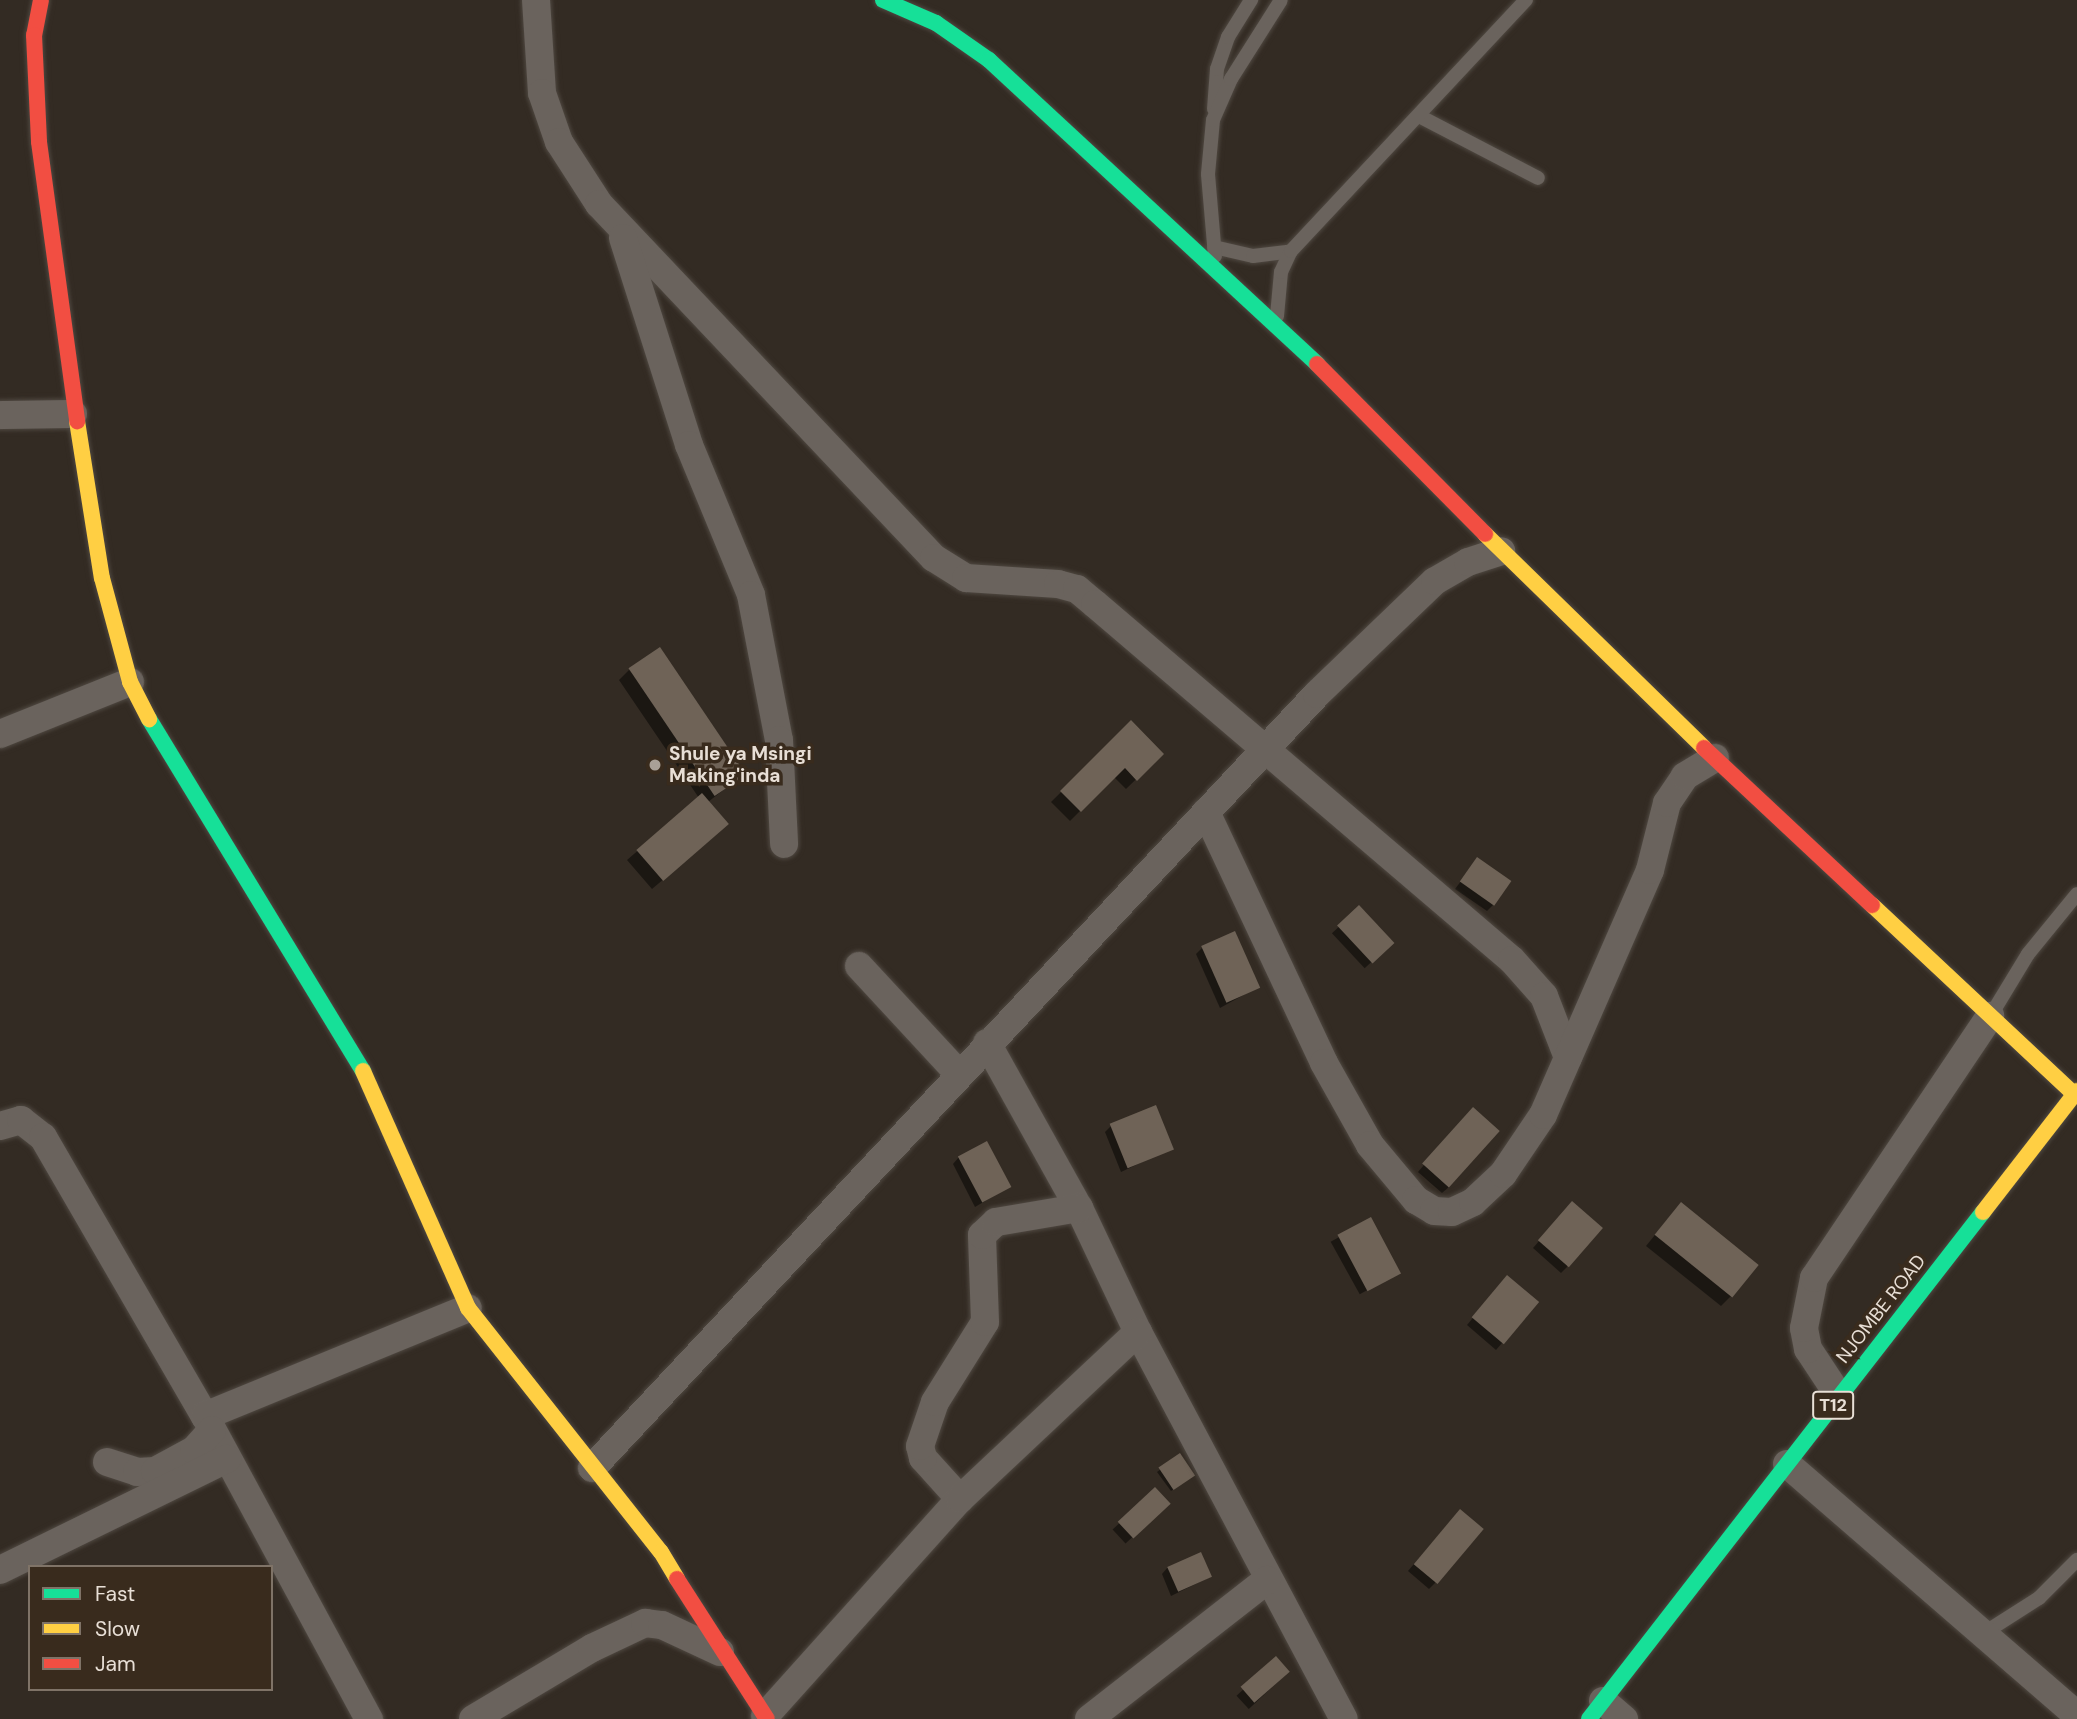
<!DOCTYPE html>
<html>
<head>
<meta charset="utf-8">
<style>
	body { margin:0 }
	#map { position:relative; width:2077px; height:1719px; overflow:hidden; background:#332b23; font-family:"DM Sans",sans-serif }
	div>[style] { position:absolute }
	.shadow>* { inset:0; background:#0007; transform-origin:0 0 }
	.building>* { inset:0; background:#6f6357; transform-origin:0 0 }
	.roads { filter:drop-shadow(0 0 2px #4f4841) drop-shadow(0 0 2px #4f4841) }
	.lane>* { height:14px; margin:-7px; padding:0 7px; transform-origin:7px; border-radius:7px; background:#6a635d }
	.street>* { height:28px; margin:-14px; padding:0 14px; transform-origin:14px; border-radius:14px; background:#6a635d }
	.fast>* { height:16px; margin:-8px; padding:0 8px; transform-origin:8px; border-radius:8px; background:#16e098 }
	.slow>* { height:16px; margin:-8px; padding:0 8px; transform-origin:8px; border-radius:8px; background:#ffcf43 }
	.jam>* { height:16px; margin:-8px; padding:0 8px; transform-origin:8px; border-radius:8px; background:#f24e42 }
	.dots>* { width:19px; height:19px; translate:-50% -50%; box-sizing:border-box; border:4px solid #392b1d; border-radius:50% }
	span { translate:-50% -50%; white-space:nowrap; text-align:center; line-height:1.15; -webkit-text-stroke:7px #392b1d; paint-order:stroke }
	.shield-label span { padding:2px 5px; background:#392b1d; border:2px solid; border-radius:5px; -webkit-text-stroke-width:0 }
	.shield-label { font-size:18px; color:#e8dfd6; font-weight:700 }
	.poi-label { font-size:19px; color:#e8dfd6; font-weight:700 }
	.left { translate:0 -50%; text-align:left }
	.street-label { font-size:19px; color:#e8dfd6 }
	.legend { position:absolute; left:28px; top:1565px; width:245px; height:126px; box-sizing:border-box; background:#392b1d; border:2px solid #7f7367; margin:0; padding:9px 12px; list-style:none; font-size:21px; color:#e8dfd6 }
	.legend li { display:flex; align-items:center; gap:14px; height:35px }
	.legend b { width:35px; border:2px solid #7f7367 }
</style>
</head>
<body>
<div id="map">
	<div class="shadow">
		<div style="clip-path:polygon(629px 670px,744px 774px,708px 802px,717px 834px,652px 889px,627px 860px,699px 798px,619px 680px)"></div>
		<div style="clip-path:polygon(1131px 723px,1162px 754px,1126px 789px,1114px 777px,1070px 821px,1051px 802px)"></div>
		<div style="clip-path:polygon(1477px 860px,1493px 905px,1487px 911px,1455px 889px)"></div>
		<div style="left:1359px;top:908px;width:48px;height:37px;rotate:47deg"></div>
		<div style="clip-path:polygon(1202px 948px,1258px 987px,1220px 1008px,1196px 954px)"></div>
		<div style="clip-path:polygon(1466px 1116px,1449px 1187px,1442px 1193px,1418px 1172px)"></div>
		<div style="clip-path:polygon(1111px 1126px,1172px 1148px,1121px 1172px,1105px 1132px)"></div>
		<div style="clip-path:polygon(959px 1157px,1009px 1187px,975px 1207px,953px 1164px)"></div>
		<div style="clip-path:polygon(1566px 1210px,1567px 1267px,1561px 1273px,1533px 1248px)"></div>
		<div style="clip-path:polygon(1672px 1214px,1731px 1296px,1721px 1306px,1646px 1246px)"></div>
		<div style="left:1370px;top:1220px;width:60px;height:45px;rotate:61deg"></div>
		<div style="clip-path:polygon(1501px 1284px,1502px 1343px,1496px 1350px,1467px 1325px)"></div>
		<div style="clip-path:polygon(1180px 1455px,1190px 1477px,1171px 1491px,1157px 1472px)"></div>
		<div style="left:1155px;top:1490px;width:19px;height:58px;rotate:47deg"></div>
		<div style="clip-path:polygon(1454px 1517px,1435px 1583px,1429px 1589px,1408px 1571px)"></div>
		<div style="clip-path:polygon(1168px 1567px,1210px 1577px,1171px 1596px,1162px 1574px)"></div>
		<div style="left:1276px;top:1659px;width:18px;height:54px;rotate:47deg"></div>
	</div>
	<div class="building">
		<div style="left:660px;top:647px;width:154px;height:38px;rotate:56deg"></div>
		<div style="clip-path:polygon(1131px 720px,1164px 754px,1137px 781px,1125px 768px,1081px 812px,1060px 791px)"></div>
		<div style="left:702px;top:793px;width:41px;height:87px;rotate:49deg"></div>
		<div style="left:1477px;top:857px;width:42px;height:30px;rotate:35deg"></div>
		<div style="left:1359px;top:905px;width:52px;height:30px;rotate:47deg"></div>
		<div style="left:1235px;top:931px;width:62px;height:37px;rotate:66deg"></div>
		<div style="left:1156px;top:1105px;width:48px;height:50px;rotate:68deg"></div>
		<div style="left:1473px;top:1107px;width:36px;height:76px;rotate:42deg"></div>
		<div style="left:987px;top:1141px;width:52px;height:33px;rotate:62deg"></div>
		<div style="left:1572px;top:1201px;width:41px;height:52px;rotate:41deg"></div>
		<div style="left:1681px;top:1202px;width:100px;height:42px;rotate:39deg"></div>
		<div style="left:1371px;top:1217px;width:64px;height:38px;rotate:62deg"></div>
		<div style="left:1507px;top:1275px;width:42px;height:55px;rotate:40deg"></div>
		<div style="left:1180px;top:1453px;width:27px;height:26px;rotate:56deg"></div>
		<div style="left:1155px;top:1487px;width:23px;height:51px;rotate:47deg"></div>
		<div style="left:1460px;top:1509px;width:31px;height:72px;rotate:40deg"></div>
		<div style="left:1201px;top:1552px;width:27px;height:37px;rotate:66deg"></div>
		<div style="left:1276px;top:1656px;width:21px;height:47px;rotate:49deg"></div>
	</div>
	<div class="roads">
		<div class="lane">
			<div style="left:1214px;top:109px;width:40px;rotate:-85.7deg"></div>
			<div style="left:1217px;top:69px;width:34px;rotate:-71deg"></div>
			<div style="left:1228px;top:37px;width:44px;rotate:-58.1deg"></div>
			<div style="left:1419px;top:116px;width:134px;rotate:27.5deg"></div>
			<div style="left:1214px;top:247px;width:40px;rotate:13deg"></div>
			<div style="left:1253px;top:256px;width:38px;rotate:-7deg"></div>
			<div style="left:1215px;top:256px;width:82px;rotate:-94.9deg"></div>
			<div style="left:1208px;top:174px;width:54px;rotate:-84.7deg"></div>
			<div style="left:1213px;top:120px;width:45px;rotate:-66.3deg"></div>
			<div style="left:1231px;top:79px;width:93px;rotate:-57.7deg"></div>
			<div style="left:1277px;top:316px;width:44px;rotate:-84.8deg"></div>
			<div style="left:1281px;top:272px;width:23px;rotate:-65deg"></div>
			<div style="left:1291px;top:251px;width:344px;rotate:-46.9deg"></div>
			<div style="left:1991px;top:1015px;width:71px;rotate:-58.8deg"></div>
			<div style="left:2028px;top:954px;width:77px;rotate:-50.8deg"></div>
			<div style="left:1981px;top:1635px;width:69px;rotate:-32.5deg"></div>
			<div style="left:2039px;top:1598px;width:54px;rotate:-45deg"></div>
		</div>
		<div class="street">
			<div style="left:536px;top:0;width:93px;rotate:86.3deg"></div>
			<div style="left:542px;top:93px;width:52px;rotate:70.9deg"></div>
			<div style="left:559px;top:142px;width:74px;rotate:57.2deg"></div>
			<div style="left:599px;top:204px;width:487px;rotate:46.6deg"></div>
			<div style="left:934px;top:558px;width:38px;rotate:32deg"></div>
			<div style="left:966px;top:578px;width:92px;rotate:3.7deg"></div>
			<div style="left:1058px;top:584px;width:20px;rotate:15deg"></div>
			<div style="left:1077px;top:589px;width:23px;rotate:40deg"></div>
			<div style="left:1095px;top:604px;width:548px;rotate:40.49deg"></div>
			<div style="left:1512px;top:960px;width:48px;rotate:48.4deg"></div>
			<div style="left:1544px;top:996px;width:66px;rotate:68.8deg"></div>
			<div style="left:623px;top:238px;width:217px;rotate:72.3deg"></div>
			<div style="left:689px;top:445px;width:162px;rotate:67.5deg"></div>
			<div style="left:751px;top:595px;width:148px;rotate:79.1deg"></div>
			<div style="left:779px;top:740px;width:104px;rotate:87.2deg"></div>
			<div style="left:0;top:415px;width:73px;rotate:-0.8deg"></div>
			<div style="left:0;top:734px;width:140px;rotate:-21.8deg"></div>
			<div style="left:1206px;top:812px;width:277px;rotate:64.8deg"></div>
			<div style="left:1324px;top:1063px;width:94px;rotate:60.7deg"></div>
			<div style="left:1370px;top:1145px;width:72px;rotate:50.1deg"></div>
			<div style="left:1416px;top:1200px;width:21px;rotate:31deg"></div>
			<div style="left:1434px;top:1211px;width:18px;rotate:3deg"></div>
			<div style="left:1452px;top:1212px;width:23px;rotate:-25deg"></div>
			<div style="left:1473px;top:1202px;width:41px;rotate:-43deg"></div>
			<div style="left:1503px;top:1174px;width:71px;rotate:-55.9deg"></div>
			<div style="left:1543px;top:1115px;width:267px;rotate:-66.4deg"></div>
			<div style="left:1650px;top:870px;width:69px;rotate:-75.8deg"></div>
			<div style="left:1667px;top:803px;width:32px;rotate:-56deg"></div>
			<div style="left:1685px;top:776px;width:35px;rotate:-31deg"></div>
			<div style="left:859px;top:966px;width:147px;rotate:47.2deg"></div>
			<div style="left:987px;top:1043px;width:189px;rotate:60.9deg"></div>
			<div style="left:1079px;top:1208px;width:137px;rotate:64.6deg"></div>
			<div style="left:1138px;top:1332px;width:438px;rotate:62deg"></div>
			<div style="left:0;top:1126px;width:22px;rotate:-16deg"></div>
			<div style="left:21px;top:1120px;width:28px;rotate:38deg"></div>
			<div style="left:43px;top:1137px;width:323px;rotate:59.9deg"></div>
			<div style="left:205px;top:1416px;width:345px;rotate:61.6deg"></div>
			<div style="left:1839px;top:1396px;width:56px;rotate:-123.4deg"></div>
			<div style="left:1808px;top:1349px;width:21px;rotate:-101deg"></div>
			<div style="left:1804px;top:1328px;width:51px;rotate:-78.7deg"></div>
			<div style="left:1814px;top:1278px;width:316px;rotate:-56.1deg"></div>
			<div style="left:205px;top:1416px;width:284px;rotate:-22.3deg"></div>
			<div style="left:107px;top:1462px;width:32px;rotate:18deg"></div>
			<div style="left:137px;top:1472px;width:18px;rotate:-3deg"></div>
			<div style="left:155px;top:1471px;width:44px;rotate:-28.3deg"></div>
			<div style="left:194px;top:1450px;width:27px;rotate:-48deg"></div>
			<div style="left:1787px;top:1464px;width:384px;rotate:40.9deg"></div>
			<div style="left:592px;top:1468px;width:1061px;rotate:-46.87deg"></div>
			<div style="left:1317px;top:694px;width:163px;rotate:-43.8deg"></div>
			<div style="left:1435px;top:581px;width:38px;rotate:-30deg"></div>
			<div style="left:1468px;top:562px;width:35px;rotate:-18deg"></div>
			<div style="left:960px;top:1499px;width:55px;rotate:-132.1deg"></div>
			<div style="left:923px;top:1458px;width:12px;rotate:-104deg"></div>
			<div style="left:920px;top:1446px;width:46px;rotate:-71.2deg"></div>
			<div style="left:935px;top:1402px;width:94px;rotate:-58deg"></div>
			<div style="left:985px;top:1322px;width:87px;rotate:-92deg"></div>
			<div style="left:982px;top:1235px;width:19px;rotate:-43deg"></div>
			<div style="left:996px;top:1222px;width:84px;rotate:-9.6deg"></div>
			<div style="left:0;top:1570px;width:253px;rotate:-26.1deg"></div>
			<div style="left:1603px;top:1701px;width:28px;rotate:41deg"></div>
			<div style="left:765px;top:1716px;width:292px;rotate:-48.1deg"></div>
			<div style="left:960px;top:1499px;width:244px;rotate:-43.2deg"></div>
			<div style="left:473px;top:1719px;width:139px;rotate:-30.8deg"></div>
			<div style="left:592px;top:1648px;width:59px;rotate:-25.3deg"></div>
			<div style="left:645px;top:1623px;width:17px;rotate:7deg"></div>
			<div style="left:662px;top:1625px;width:64px;rotate:25deg"></div>
			<div style="left:1089px;top:1719px;width:226px;rotate:-38deg"></div>
		</div>
		<div class="fast">
			<div style="left:883px;top:0;width:58px;rotate:23.5deg"></div>
			<div style="left:936px;top:23px;width:65px;rotate:34.9deg"></div>
			<div style="left:989px;top:60px;width:447px;rotate:42.8deg"></div>
			<div style="left:149px;top:719px;width:412px;rotate:58.7deg"></div>
			<div style="left:1589px;top:1719px;width:642px;rotate:-52.15deg"></div>
		</div>
		<div class="slow">
			<div style="left:77px;top:421px;width:159px;rotate:81deg"></div>
			<div style="left:102px;top:578px;width:108px;rotate:74.9deg"></div>
			<div style="left:130px;top:682px;width:42px;rotate:62.8deg"></div>
			<div style="left:1485px;top:534px;width:306px;rotate:44.3deg"></div>
			<div style="left:1872px;top:905px;width:277px;rotate:43.1deg"></div>
			<div style="left:363px;top:1071px;width:259px;rotate:66.1deg"></div>
			<div style="left:468px;top:1308px;width:311px;rotate:51.7deg"></div>
			<div style="left:661px;top:1552px;width:31px;rotate:59deg"></div>
			<div style="left:1983px;top:1212px;width:153px;rotate:-52.2deg"></div>
		</div>
		<div class="jam">
			<div style="left:41px;top:0;width:36px;rotate:101deg"></div>
			<div style="left:34px;top:35px;width:107px;rotate:87.3deg"></div>
			<div style="left:39px;top:142px;width:282px;rotate:82.2deg"></div>
			<div style="left:1317px;top:364px;width:239px;rotate:45.3deg"></div>
			<div style="left:1704px;top:748px;width:230px;rotate:43.1deg"></div>
			<div style="left:677px;top:1579px;width:166px;rotate:57.3deg"></div>
		</div>
	</div>
	<div class="dots">
		<div style="left:655px;top:765px;background:#a9a097"></div>
	</div>
	<div class="shield-label">
		<span style="left:1833px;top:1405px">T12</span>
	</div>
	<div class="poi-label">
		<span class="left" style="left:669px;top:765px">Shule ya Msingi<br>Making'inda</span>
	</div>
	<div class="street-label">
		<span style="left:1881px;top:1309px;rotate:-52deg">NJOMBE ROAD</span>
	</div>
	<ul class="legend">
	<li><b style="height:9px;background:#16e098"></b>Fast</li>
	<li><b style="height:9px;background:#ffcf43"></b>Slow</li>
	<li><b style="height:9px;background:#f24e42"></b>Jam</li>
	</ul>
</div>
</body>
</html>
